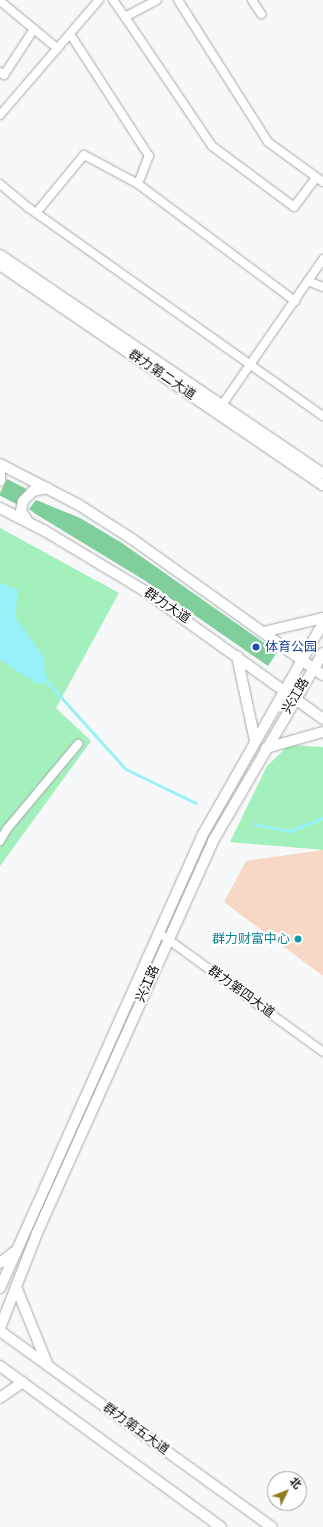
<!DOCTYPE html>
<html>
<head>
<meta charset="utf-8">
<style>
	body { margin:0 }
	#map { position:relative; width:323px; height:1527px; overflow:hidden; background:#f6f8f9; font-family:"Fira Sans Condensed","Noto Sans SC",sans-serif }
	div>[style] { position:absolute }
	.green>* { inset:0; background:#a3f0bd }
	.forest>* { inset:0; background:#7fce9b; transform-origin:0 0 }
	.water>* { inset:0; background:#98f1f9 }
	.stream>* { height:2.5px; margin:-1.25px; padding:0 1.25px; transform-origin:1.25px; border-radius:1.25px; background:#98f1f9 }
	.building>* { inset:0; background:#f7d7c5 }
	.roads { filter:drop-shadow(0 0 1px #a6a8a9) drop-shadow(0 0 1px #a6a8a9) }
	.minor>* { height:8px; margin:-4px; padding:0 4px; transform-origin:4px; border-radius:4px; background:#fff }
	.major>* { height:10px; margin:-5px; padding:0 5px; transform-origin:5px; border-radius:5px; background:#fff }
	.dots>* { width:11px; height:11px; translate:-50% -50%; box-sizing:border-box; border:2px solid #fff; border-radius:50% }
	span { translate:-50% -50%; white-space:nowrap; text-align:center; line-height:1.15; -webkit-text-stroke:4px #fff; paint-order:stroke }
	.street-label { font-size:13px; color:#0b0c0c }
	.transit-label { font-size:13px; color:#164399 }
	.left { translate:0 -50%; text-align:left }
	.culture-label { font-size:13px; color:#0d838f }
	.right { translate:-100% -50%; text-align:right }
	.north { position:absolute; left:267px; top:1471px; width:40px; height:40px; box-sizing:border-box; background:#fff; border:1px solid #9d9e9e; border-radius:50%; rotate:47deg; font-size:11px; font-weight:700; line-height:16px; text-align:center; color:#0b0c0c }
	.north::after { content:''; display:block; margin:auto; width:14px; height:18px; background:#8d7c22; clip-path:polygon(50% 0,100% 100%,50% 72%,0 100%) }
</style>
</head>
<body>
<div id="map">
	<div class="green">
		<div style="clip-path:polygon(0 528px,119px 593px,56px 708px,91px 741px,0 866px)"></div>
		<div style="clip-path:polygon(289px 745px,323px 747px,323px 850px,230px 842px,267px 766px)"></div>
	</div>
	<div class="forest">
		<div style="left:7px;top:479px;width:22px;height:18px;rotate:27deg"></div>
		<div style="clip-path:polygon(36px 500px,80px 518px,122px 543px,277px 652px,268px 666px,144px 580px,34px 513px,29px 509px)"></div>
	</div>
	<div class="water">
		<div style="clip-path:polygon(0 583px,18px 590px,15px 617px,43px 656px,47px 680px,39px 685px,0 660px)"></div>
	</div>
	<div class="stream">
		<div style="left:44px;top:678px;width:122px;rotate:48deg"></div>
		<div style="left:126px;top:769px;width:78px;rotate:25.9deg"></div>
		<div style="left:255px;top:824px;width:35px;rotate:12deg"></div>
		<div style="left:289px;top:831px;width:36px;rotate:-21deg"></div>
	</div>
	<div class="building">
		<div style="clip-path:polygon(323px 850px,323px 976px,224px 902px,246px 861px)"></div>
	</div>
	<div class="roads">
		<div class="minor">
			<div style="left:113px;top:0;width:21px;rotate:55deg"></div>
			<div style="left:125px;top:17px;width:36px;rotate:-28deg"></div>
			<div style="left:178px;top:0;width:168px;rotate:57.6deg"></div>
			<div style="left:268px;top:142px;width:68px;rotate:36deg"></div>
			<div style="left:252px;top:0;width:17px;rotate:57deg"></div>
			<div style="left:0;top:1px;width:74px;rotate:39.5deg"></div>
			<div style="left:125px;top:17px;width:156px;rotate:56deg"></div>
			<div style="left:212px;top:146px;width:102px;rotate:36.6deg"></div>
			<div style="left:294px;top:207px;width:36px;rotate:-53deg"></div>
			<div style="left:0;top:72px;width:5px;rotate:37deg"></div>
			<div style="left:4px;top:75px;width:55px;rotate:-56.9deg"></div>
			<div style="left:0;top:115px;width:152px;rotate:-49.3deg"></div>
			<div style="left:0;top:184px;width:38px;rotate:40deg"></div>
			<div style="left:29px;top:208px;width:360px;rotate:35.3deg"></div>
			<div style="left:138px;top:184px;width:196px;rotate:36.7deg"></div>
			<div style="left:36px;top:213px;width:75px;rotate:-50.4deg"></div>
			<div style="left:84px;top:155px;width:61px;rotate:28.2deg"></div>
			<div style="left:138px;top:184px;width:30px;rotate:-69deg"></div>
			<div style="left:149px;top:156px;width:145px;rotate:-122.9deg"></div>
			<div style="left:308px;top:281px;width:16px;rotate:22deg"></div>
			<div style="left:222px;top:405px;width:178px;rotate:-55.3deg"></div>
			<div style="left:0;top:841px;width:14px;rotate:-60deg"></div>
			<div style="left:7px;top:829px;width:111px;rotate:-50.1deg"></div>
			<div style="left:165px;top:937px;width:195px;rotate:36deg"></div>
		</div>
		<div class="major">
			<div style="left:0;top:255px;width:390px;rotate:34.1deg"></div>
			<div style="left:0;top:265px;width:391px;rotate:34.3deg"></div>
			<div style="left:0;top:464px;width:89px;rotate:27.4deg"></div>
			<div style="left:79px;top:505px;width:63px;rotate:32.7deg"></div>
			<div style="left:132px;top:539px;width:234px;rotate:35.5deg"></div>
			<div style="left:0;top:473px;width:8px;rotate:90deg"></div>
			<div style="left:0;top:508px;width:51px;rotate:27.1deg"></div>
			<div style="left:45px;top:531px;width:114px;rotate:31deg"></div>
			<div style="left:143px;top:590px;width:221px;rotate:35.6deg"></div>
			<div style="left:28px;top:522px;width:13px;rotate:-122deg"></div>
			<div style="left:21px;top:511px;width:10px;rotate:-79deg"></div>
			<div style="left:23px;top:501px;width:14px;rotate:-45deg"></div>
			<div style="left:33px;top:491px;width:15px;rotate:-11deg"></div>
			<div style="left:263px;top:632px;width:62px;rotate:-13.1deg"></div>
			<div style="left:237px;top:656px;width:87px;rotate:78deg"></div>
			<div style="left:266px;top:748px;width:59px;rotate:-15.7deg"></div>
			<div style="left:0;top:1263px;width:18px;rotate:-38deg"></div>
			<div style="left:16px;top:1287px;width:85px;rotate:67.9deg"></div>
			<div style="left:0;top:1288px;width:495px;rotate:-65.9deg"></div>
			<div style="left:202px;top:836px;width:245px;rotate:-60.4deg"></div>
			<div style="left:0;top:1328px;width:102px;rotate:-68.7deg"></div>
			<div style="left:37px;top:1233px;width:430px;rotate:-65.8deg"></div>
			<div style="left:213px;top:841px;width:218px;rotate:-59.7deg"></div>
			<div style="left:0;top:1331px;width:335px;rotate:35.8deg"></div>
			<div style="left:0;top:1366px;width:273px;rotate:36.1deg"></div>
			<div style="left:0;top:1398px;width:28px;rotate:-35deg"></div>
		</div>
	</div>
	<div class="dots">
		<div style="left:256px;top:647px;background:#1a4fb4"></div>
		<div style="left:298px;top:939px;background:#0f9aa8"></div>
	</div>
	<div class="street-label">
		<span style="left:162px;top:375px;rotate:34deg">群力第二大道</span>
		<span style="left:167px;top:606px;rotate:34deg">群力大道</span>
		<span style="left:296px;top:696px;rotate:-59deg">兴江路</span>
		<span style="left:148px;top:984px;rotate:-66deg">兴江路</span>
		<span style="left:241px;top:992px;rotate:36deg">群力第四大道</span>
		<span style="left:136px;top:1429px;rotate:36deg">群力第五大道</span>
	</div>
	<div class="transit-label">
		<span class="left" style="left:265px;top:647px">体育公园</span>
	</div>
	<div class="culture-label">
		<span class="right" style="left:290px;top:939px">群力财富中心</span>
	</div>
	<div class="north">北</div>
</div>
</body>
</html>
